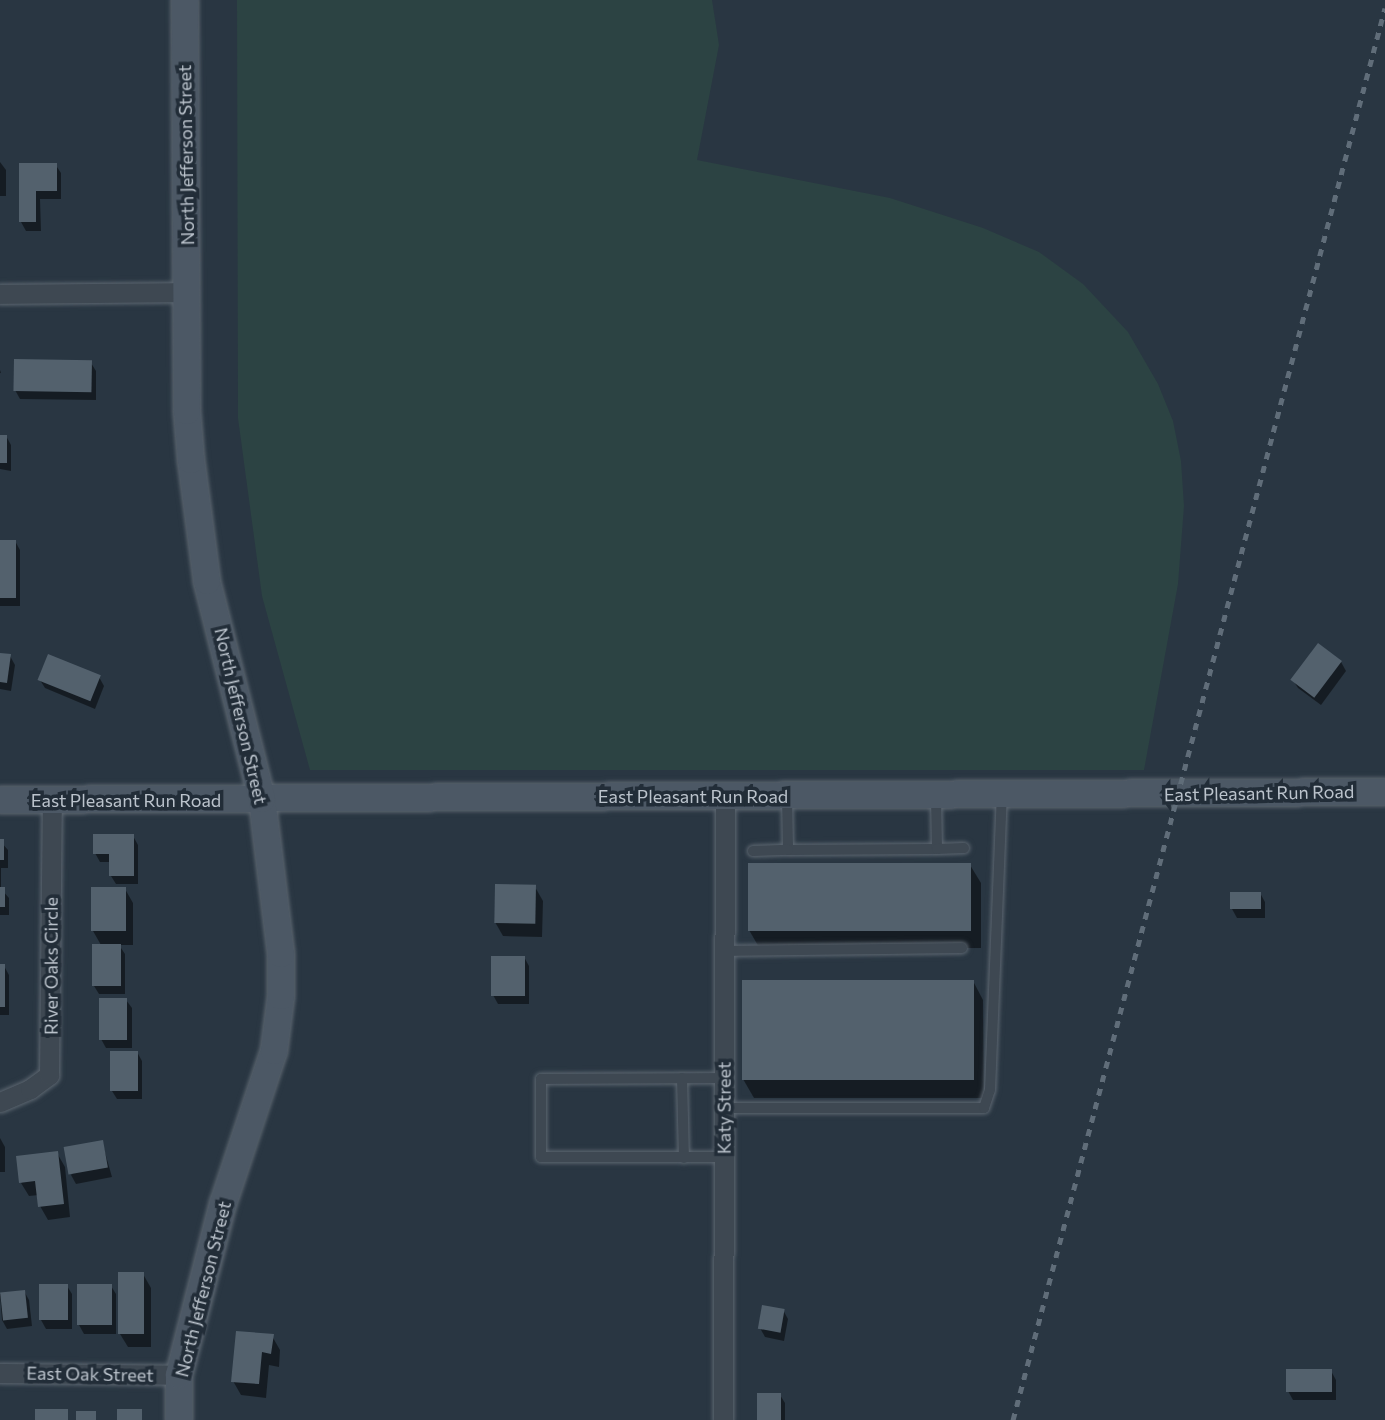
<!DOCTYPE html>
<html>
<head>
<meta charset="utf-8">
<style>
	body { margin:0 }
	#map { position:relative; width:1385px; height:1420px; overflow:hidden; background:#293642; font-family:Commissioner,sans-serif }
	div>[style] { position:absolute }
	.green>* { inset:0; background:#2c4343 }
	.shadow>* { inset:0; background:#0007; transform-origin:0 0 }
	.building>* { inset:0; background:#53616d; transform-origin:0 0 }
	.roads { filter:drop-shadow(0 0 2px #5c6670) drop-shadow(0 0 2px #5c6670) }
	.lane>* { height:10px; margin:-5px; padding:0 5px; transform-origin:5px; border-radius:5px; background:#3e4852 }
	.street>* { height:19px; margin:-9.5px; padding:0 9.5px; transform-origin:9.5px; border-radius:9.5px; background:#3e4852 }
	.secondary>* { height:26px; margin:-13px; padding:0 13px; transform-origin:13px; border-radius:13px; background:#4c5865 }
	.rail>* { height:5px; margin-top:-2.5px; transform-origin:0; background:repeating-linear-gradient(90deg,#606d79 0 7px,transparent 0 14px) }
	span { translate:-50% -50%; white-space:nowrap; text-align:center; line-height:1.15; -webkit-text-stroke:7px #222d38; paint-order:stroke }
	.street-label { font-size:18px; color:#bbc3cc }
</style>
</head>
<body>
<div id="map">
	<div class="green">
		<div style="clip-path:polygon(237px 0,712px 0,719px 45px,697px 160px,890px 198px,983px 228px,1039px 252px,1083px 284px,1128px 332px,1158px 384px,1173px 421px,1181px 461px,1184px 506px,1178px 584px,1144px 770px,310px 770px,262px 596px,238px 418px)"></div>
	</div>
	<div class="shadow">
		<div style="clip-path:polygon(0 162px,6px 170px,6px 196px,0 196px)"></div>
		<div style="clip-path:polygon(20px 164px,55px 164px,61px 173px,61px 199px,40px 199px,41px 231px,26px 231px,21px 222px)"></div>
		<div style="clip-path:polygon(91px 363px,96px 371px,96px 400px,20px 399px,15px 390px)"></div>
		<div style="left:0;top:370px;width:3px;height:25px;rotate:72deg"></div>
		<div style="clip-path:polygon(0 436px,6px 436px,11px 445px,11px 471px,0 469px)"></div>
		<div style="clip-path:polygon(0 541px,15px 541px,20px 550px,20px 606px,0 606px)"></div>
		<div style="clip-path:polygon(0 654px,10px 656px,15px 665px,11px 691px,0 689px)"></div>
		<div style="clip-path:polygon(1341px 662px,1346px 671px,1321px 705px,1298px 688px,1293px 680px)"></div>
		<div style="clip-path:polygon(99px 677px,104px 686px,95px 709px,45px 688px,40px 680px)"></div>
		<div style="clip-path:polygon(133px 836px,138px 845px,138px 884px,116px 884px,111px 876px,111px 862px,100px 862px,95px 853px)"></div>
		<div style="clip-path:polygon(0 841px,8px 850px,8px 868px,1px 868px,1px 889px,9px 898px,9px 915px,0 915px)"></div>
		<div style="clip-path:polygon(970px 865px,981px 883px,981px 948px,760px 949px,749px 930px)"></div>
		<div style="clip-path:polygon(535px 887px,543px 901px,542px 937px,503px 936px,495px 922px)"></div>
		<div style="clip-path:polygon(125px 889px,133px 903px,133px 945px,119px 945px,125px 954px,125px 994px,99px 994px,94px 986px,101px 945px,93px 931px)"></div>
		<div style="clip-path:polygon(1260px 893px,1265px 902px,1265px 918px,1237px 918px,1232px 909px)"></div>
		<div style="clip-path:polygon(524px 957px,529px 966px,529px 1004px,498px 1004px,493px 995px)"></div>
		<div style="clip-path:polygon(0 966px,4px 966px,9px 975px,9px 1015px,0 1015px)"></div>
		<div style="clip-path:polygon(973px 981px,983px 1000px,984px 1098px,754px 1098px,743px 1079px)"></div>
		<div style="clip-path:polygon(126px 1000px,132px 1008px,132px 1048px,106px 1048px,101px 1039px)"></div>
		<div style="clip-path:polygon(137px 1052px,142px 1061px,142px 1099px,117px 1099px,112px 1091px)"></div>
		<div style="clip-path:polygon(0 1138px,5px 1147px,5px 1172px,0 1172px)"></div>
		<div style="clip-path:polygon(102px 1142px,112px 1177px,76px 1184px,71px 1175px)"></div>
		<div style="clip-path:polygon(57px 1153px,65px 1167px,70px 1217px,48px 1220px,40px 1206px,39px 1195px,29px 1196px,21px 1183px)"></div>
		<div style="clip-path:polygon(143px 1274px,151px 1288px,151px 1347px,128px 1347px,120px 1334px)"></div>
		<div style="clip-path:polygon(67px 1286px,72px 1294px,72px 1329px,46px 1329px,41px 1320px)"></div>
		<div style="clip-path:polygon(111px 1286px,116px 1294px,116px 1334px,84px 1334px,79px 1325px)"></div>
		<div style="clip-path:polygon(24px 1291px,29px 1300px,32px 1326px,7px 1329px,2px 1320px,0 1294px)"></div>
		<div style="clip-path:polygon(783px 1310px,788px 1319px,784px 1341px,765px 1337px,760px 1328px)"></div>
		<div style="clip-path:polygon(272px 1336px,280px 1350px,279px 1367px,269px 1365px,266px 1398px,241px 1395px,233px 1381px)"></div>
		<div style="clip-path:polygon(1331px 1371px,1336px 1380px,1336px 1400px,1293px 1400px,1288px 1391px)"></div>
		<div style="clip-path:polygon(780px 1395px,785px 1403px,785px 1420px,759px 1420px)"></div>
	</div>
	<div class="building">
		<div style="clip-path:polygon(19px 163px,57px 163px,57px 191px,36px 191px,36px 222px,19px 222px)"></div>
		<div style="left:14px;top:359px;width:78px;height:32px;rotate:1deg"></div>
		<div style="left:0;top:435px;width:7px;height:28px"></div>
		<div style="left:0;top:540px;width:16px;height:58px"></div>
		<div style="left:1318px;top:643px;width:30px;height:46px;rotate:37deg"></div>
		<div style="clip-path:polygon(0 653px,11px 654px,7px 683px,0 682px)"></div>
		<div style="left:48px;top:654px;width:57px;height:28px;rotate:22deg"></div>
		<div style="clip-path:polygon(93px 834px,134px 834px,134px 876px,109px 876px,109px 854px,93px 854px)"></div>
		<div style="left:0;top:839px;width:4px;height:21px"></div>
		<div style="left:748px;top:863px;width:223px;height:68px"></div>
		<div style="left:495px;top:884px;width:41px;height:39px;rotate:1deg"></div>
		<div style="left:0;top:887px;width:5px;height:20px"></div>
		<div style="left:91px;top:887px;width:35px;height:44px"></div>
		<div style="left:1230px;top:892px;width:31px;height:17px"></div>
		<div style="left:92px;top:944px;width:29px;height:42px"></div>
		<div style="left:491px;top:956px;width:34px;height:40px"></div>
		<div style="left:0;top:964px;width:5px;height:43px"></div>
		<div style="left:742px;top:980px;width:232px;height:100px"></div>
		<div style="left:99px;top:998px;width:28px;height:42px"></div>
		<div style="left:110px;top:1051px;width:28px;height:40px"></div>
		<div style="left:103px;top:1140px;width:28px;height:40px;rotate:80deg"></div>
		<div style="clip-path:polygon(58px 1151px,64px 1204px,38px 1207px,35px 1181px,19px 1183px,16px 1156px)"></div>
		<div style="left:118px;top:1272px;width:26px;height:62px"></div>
		<div style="left:39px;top:1284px;width:29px;height:36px"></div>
		<div style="left:77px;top:1284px;width:35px;height:41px"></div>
		<div style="left:25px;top:1290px;width:28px;height:25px;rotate:84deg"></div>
		<div style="left:762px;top:1305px;width:23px;height:24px;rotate:10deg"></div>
		<div style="clip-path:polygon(236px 1331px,274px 1334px,271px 1354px,262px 1352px,259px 1384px,231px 1382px)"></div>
		<div style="left:1286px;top:1369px;width:46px;height:23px"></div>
		<div style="left:757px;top:1393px;width:24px;height:27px"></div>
		<div style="left:35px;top:1409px;width:33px;height:11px"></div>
		<div style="left:117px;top:1409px;width:25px;height:11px"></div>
		<div style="left:76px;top:1411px;width:20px;height:9px"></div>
	</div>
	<div class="roads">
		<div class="lane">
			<div style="left:787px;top:796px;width:54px;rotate:88.9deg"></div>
			<div style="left:788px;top:850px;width:149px;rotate:-0.4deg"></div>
			<div style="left:937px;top:849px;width:54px;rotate:-91.1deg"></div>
			<div style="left:937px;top:849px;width:27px;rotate:-2deg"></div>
			<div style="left:753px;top:851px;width:35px;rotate:-2deg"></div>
			<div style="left:724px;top:951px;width:238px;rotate:-0.7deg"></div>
			<div style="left:682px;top:1078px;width:80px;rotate:88.6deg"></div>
			<div style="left:724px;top:1108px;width:260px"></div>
			<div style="left:984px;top:1108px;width:19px;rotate:-72deg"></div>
			<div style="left:990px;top:1090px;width:294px;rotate:-87.7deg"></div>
			<div style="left:724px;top:1157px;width:183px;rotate:180deg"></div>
			<div style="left:541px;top:1157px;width:78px;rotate:-90deg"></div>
			<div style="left:541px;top:1079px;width:183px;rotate:-0.3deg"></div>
		</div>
		<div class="street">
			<div style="left:0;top:294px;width:188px;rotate:-0.6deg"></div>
			<div style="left:0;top:1102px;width:33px;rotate:-23deg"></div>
			<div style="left:30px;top:1089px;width:24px;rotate:-36deg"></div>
			<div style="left:49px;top:1075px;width:275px;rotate:-89.4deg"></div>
			<div style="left:0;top:1373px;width:179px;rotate:0.6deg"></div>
			<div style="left:723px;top:1420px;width:624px;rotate:-89.82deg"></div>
		</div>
		<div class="secondary">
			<div style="left:0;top:800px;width:1385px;rotate:-0.33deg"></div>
			<div style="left:179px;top:1420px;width:45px;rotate:-90deg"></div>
			<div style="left:179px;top:1375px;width:177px;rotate:-75.6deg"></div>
			<div style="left:223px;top:1204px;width:161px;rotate:-71.6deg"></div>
			<div style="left:274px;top:1051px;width:55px;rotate:-82.7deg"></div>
			<div style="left:281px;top:996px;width:42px;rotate:-90deg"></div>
			<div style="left:281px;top:954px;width:156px;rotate:-97deg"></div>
			<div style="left:262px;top:799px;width:225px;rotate:-104.2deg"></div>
			<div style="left:207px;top:581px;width:122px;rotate:-97.5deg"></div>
			<div style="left:191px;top:460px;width:49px;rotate:-94.7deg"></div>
			<div style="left:187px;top:411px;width:411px;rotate:-90.3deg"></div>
		</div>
	</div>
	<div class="rail">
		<div style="left:1013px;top:1420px;width:1460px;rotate:-75.24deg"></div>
	</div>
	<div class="street-label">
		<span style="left:186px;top:155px;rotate:-91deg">North Jefferson Street</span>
		<span style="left:241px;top:716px;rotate:77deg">North Jefferson Street</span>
		<span style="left:1259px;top:793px;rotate:-1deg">East Pleasant Run Road</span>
		<span style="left:693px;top:796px">East Pleasant Run Road</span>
		<span style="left:126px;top:800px">East Pleasant Run Road</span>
		<span style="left:51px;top:966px;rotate:-90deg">River Oaks Circle</span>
		<span style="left:724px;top:1108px;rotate:-90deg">Katy Street</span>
		<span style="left:203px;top:1289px;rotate:-76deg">North Jefferson Street</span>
		<span style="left:90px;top:1374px;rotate:1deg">East Oak Street</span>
	</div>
</div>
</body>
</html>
